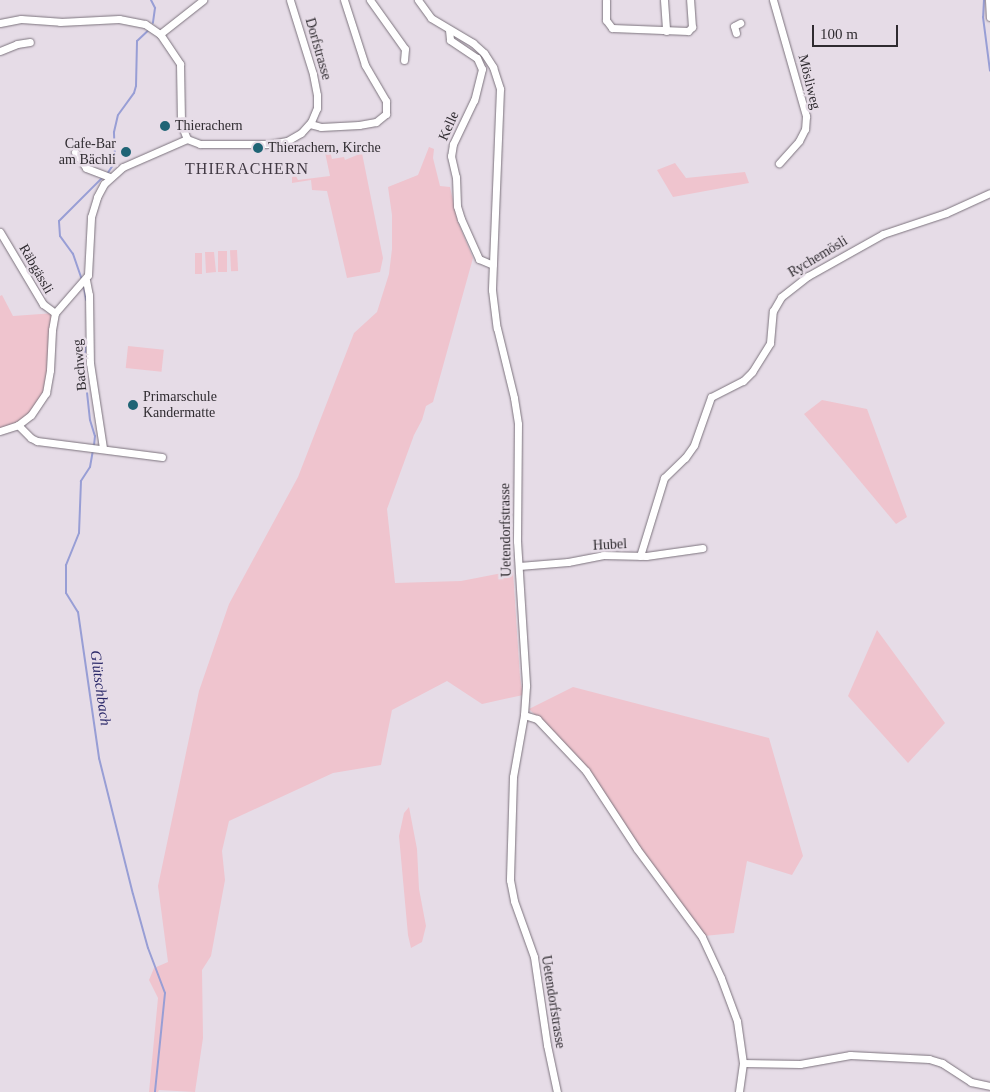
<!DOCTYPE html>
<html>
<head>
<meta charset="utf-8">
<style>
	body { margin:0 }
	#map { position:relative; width:990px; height:1092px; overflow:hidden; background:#e6dce7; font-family:Georgia,serif }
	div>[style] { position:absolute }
	.green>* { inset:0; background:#efc4ce; transform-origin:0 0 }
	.stream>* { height:2px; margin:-1px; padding:0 1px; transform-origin:1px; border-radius:1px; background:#989ed5 }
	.roads { filter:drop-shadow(0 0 1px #7c737d) drop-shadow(0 0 1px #7c737d) }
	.minor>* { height:7px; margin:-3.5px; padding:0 3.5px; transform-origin:3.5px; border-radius:3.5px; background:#fff }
	.dots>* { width:14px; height:14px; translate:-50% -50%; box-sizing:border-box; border:2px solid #e6dce7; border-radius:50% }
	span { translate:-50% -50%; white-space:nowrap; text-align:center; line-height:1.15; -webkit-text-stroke:5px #e6dce7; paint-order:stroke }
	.street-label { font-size:14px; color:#2f2b30 }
	.poi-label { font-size:14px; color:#2f2b30 }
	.left { translate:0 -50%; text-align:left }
	.right { translate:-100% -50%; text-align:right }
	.water-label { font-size:15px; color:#292768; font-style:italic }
	.quarter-label { font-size:16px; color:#413943; letter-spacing:1px }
	.scale { position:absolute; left:812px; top:25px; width:86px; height:22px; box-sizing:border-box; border:2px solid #2f2b30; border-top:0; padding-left:6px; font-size:15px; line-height:18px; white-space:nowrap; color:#2f2b30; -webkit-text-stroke:4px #e6dce7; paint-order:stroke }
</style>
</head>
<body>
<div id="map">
	<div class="green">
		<div style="clip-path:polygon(328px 142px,332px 159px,344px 157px,345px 160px,362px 153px,383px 258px,380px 272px,347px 278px,327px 191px,312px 190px,311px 180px,292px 183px,292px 177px,296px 176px,298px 180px,330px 176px,323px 143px)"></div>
		<div style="clip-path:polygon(429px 147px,434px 149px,433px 158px,440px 186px,450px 187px,458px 222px,473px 258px,433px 402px,426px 406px,422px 420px,414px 435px,387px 509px,395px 583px,461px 581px,513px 571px,520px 677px,523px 695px,482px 704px,447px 681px,392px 710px,381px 765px,333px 773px,229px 821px,222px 851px,225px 880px,211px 956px,202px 970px,203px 1038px,195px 1092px,159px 1090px,158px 1092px,149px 1092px,158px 998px,149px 980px,154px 968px,168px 962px,158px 886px,199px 691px,229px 604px,298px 477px,354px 333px,377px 312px,389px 274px,392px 249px,392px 215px,388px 187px,418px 175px)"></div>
		<div style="clip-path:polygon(675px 163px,686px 178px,745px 172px,749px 183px,673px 197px,657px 170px)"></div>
		<div style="left:237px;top:250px;width:21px;height:7px;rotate:87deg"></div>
		<div style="left:218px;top:251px;width:9px;height:21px"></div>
		<div style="clip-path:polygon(205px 252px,214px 252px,216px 272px,206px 273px)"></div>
		<div style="left:195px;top:253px;width:7px;height:21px"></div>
		<div style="clip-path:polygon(2px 295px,13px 316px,55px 313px,46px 393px,31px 415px,0 431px,0 296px)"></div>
		<div style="left:128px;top:346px;width:36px;height:22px;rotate:6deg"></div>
		<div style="clip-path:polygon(822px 400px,867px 409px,907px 517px,896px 524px,804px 414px)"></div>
		<div style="clip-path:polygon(877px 630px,945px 723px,908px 763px,848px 696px)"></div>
		<div style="clip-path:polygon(573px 687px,769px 738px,803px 856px,792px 875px,747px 861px,734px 933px,704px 936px,651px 864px,582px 761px,529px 709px)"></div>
		<div style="clip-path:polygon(409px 807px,417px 849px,419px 889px,426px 926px,422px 942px,411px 948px,408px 935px,399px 836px,404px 813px)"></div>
	</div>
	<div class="stream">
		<div style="left:151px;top:0;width:9px;rotate:63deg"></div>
		<div style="left:155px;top:8px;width:15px;rotate:98deg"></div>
		<div style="left:984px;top:0;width:17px;rotate:93deg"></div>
		<div style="left:983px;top:17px;width:54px;rotate:82.6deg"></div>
		<div style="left:107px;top:174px;width:14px;rotate:-56deg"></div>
		<div style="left:115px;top:162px;width:30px;rotate:-92deg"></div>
		<div style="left:114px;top:132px;width:17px;rotate:-77deg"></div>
		<div style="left:118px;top:115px;width:27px;rotate:-54deg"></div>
		<div style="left:134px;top:93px;width:7px;rotate:-74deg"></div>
		<div style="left:136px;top:86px;width:45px;rotate:-88.7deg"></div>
		<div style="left:137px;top:41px;width:16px;rotate:-43deg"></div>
		<div style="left:82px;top:280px;width:28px;rotate:-109deg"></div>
		<div style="left:73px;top:254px;width:22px;rotate:-126deg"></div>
		<div style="left:60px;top:236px;width:15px;rotate:-94deg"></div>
		<div style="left:59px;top:221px;width:62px;rotate:-45deg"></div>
		<div style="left:84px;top:287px;width:13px;rotate:81deg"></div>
		<div style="left:86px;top:339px;width:26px;rotate:94deg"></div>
		<div style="left:84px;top:365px;width:55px;rotate:83.8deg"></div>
		<div style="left:90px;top:420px;width:17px;rotate:73deg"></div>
		<div style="left:95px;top:436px;width:10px;rotate:96deg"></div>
		<div style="left:93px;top:450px;width:17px;rotate:100deg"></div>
		<div style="left:90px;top:467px;width:17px;rotate:123deg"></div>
		<div style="left:81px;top:481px;width:52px;rotate:92.2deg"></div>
		<div style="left:79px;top:533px;width:35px;rotate:112deg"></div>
		<div style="left:66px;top:565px;width:28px;rotate:90deg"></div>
		<div style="left:66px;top:593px;width:22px;rotate:58deg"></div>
		<div style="left:78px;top:612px;width:148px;rotate:81.8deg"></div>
		<div style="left:99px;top:758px;width:140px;rotate:76deg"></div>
		<div style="left:133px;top:894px;width:56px;rotate:74.5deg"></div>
		<div style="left:148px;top:948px;width:48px;rotate:69.3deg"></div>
		<div style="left:165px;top:993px;width:100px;rotate:95.8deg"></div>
	</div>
	<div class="roads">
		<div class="minor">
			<div style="left:370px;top:0;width:60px;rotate:54.5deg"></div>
			<div style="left:405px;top:49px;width:11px;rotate:95deg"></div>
			<div style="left:418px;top:0;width:22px;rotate:54deg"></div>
			<div style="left:431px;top:18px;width:49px;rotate:30.8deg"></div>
			<div style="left:473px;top:43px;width:15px;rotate:42deg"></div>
			<div style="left:484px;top:53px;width:17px;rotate:57deg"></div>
			<div style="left:493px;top:67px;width:23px;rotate:72deg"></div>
			<div style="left:500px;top:89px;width:201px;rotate:92.3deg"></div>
			<div style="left:492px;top:290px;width:38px;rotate:83deg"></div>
			<div style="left:497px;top:328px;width:72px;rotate:76.3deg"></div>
			<div style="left:514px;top:398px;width:26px;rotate:81deg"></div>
			<div style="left:518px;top:424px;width:117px;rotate:90.5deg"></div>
			<div style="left:517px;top:541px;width:145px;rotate:86.4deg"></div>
			<div style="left:526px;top:686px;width:29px;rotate:94deg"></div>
			<div style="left:524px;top:715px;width:63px;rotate:100.1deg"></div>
			<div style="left:513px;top:777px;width:103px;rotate:91.7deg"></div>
			<div style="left:510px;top:880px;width:21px;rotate:79deg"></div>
			<div style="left:514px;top:901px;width:59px;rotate:70.3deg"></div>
			<div style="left:534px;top:957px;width:89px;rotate:81.6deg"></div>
			<div style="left:547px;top:1045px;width:48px;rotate:78deg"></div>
			<div style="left:606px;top:0;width:20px;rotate:90deg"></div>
			<div style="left:606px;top:20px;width:10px;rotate:53deg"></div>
			<div style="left:612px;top:28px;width:76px;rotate:2.3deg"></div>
			<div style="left:688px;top:31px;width:6px;rotate:-45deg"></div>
			<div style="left:692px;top:27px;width:27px;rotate:-94deg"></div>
			<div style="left:664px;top:0;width:31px;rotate:86deg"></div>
			<div style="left:773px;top:0;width:121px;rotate:74.1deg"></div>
			<div style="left:806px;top:116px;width:13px;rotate:94deg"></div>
			<div style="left:805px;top:129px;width:13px;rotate:117deg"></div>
			<div style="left:799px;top:141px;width:30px;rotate:132deg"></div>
			<div style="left:989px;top:0;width:17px;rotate:87deg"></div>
			<div style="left:0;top:23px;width:21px;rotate:-11deg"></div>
			<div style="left:21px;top:19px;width:39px;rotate:4deg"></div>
			<div style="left:60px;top:22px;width:59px;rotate:-2.9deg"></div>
			<div style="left:119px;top:19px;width:26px;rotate:11deg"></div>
			<div style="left:145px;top:24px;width:18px;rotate:34deg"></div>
			<div style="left:160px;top:34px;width:36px;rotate:56deg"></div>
			<div style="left:180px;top:64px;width:60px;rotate:89deg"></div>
			<div style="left:181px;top:124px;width:16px;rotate:68deg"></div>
			<div style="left:187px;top:139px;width:14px;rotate:21deg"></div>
			<div style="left:200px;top:144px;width:70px"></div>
			<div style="left:270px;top:144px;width:17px;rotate:-10deg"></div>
			<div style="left:287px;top:141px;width:16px;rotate:-30deg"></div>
			<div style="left:301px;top:133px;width:15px;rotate:-48deg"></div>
			<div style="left:311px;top:122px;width:15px;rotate:-67deg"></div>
			<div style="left:317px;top:108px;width:13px;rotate:-90deg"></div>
			<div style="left:317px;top:95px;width:21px;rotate:-101deg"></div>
			<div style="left:313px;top:74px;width:77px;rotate:-107.3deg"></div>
			<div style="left:449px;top:30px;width:10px;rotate:84deg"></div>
			<div style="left:450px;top:40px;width:32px;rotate:34deg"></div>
			<div style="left:477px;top:58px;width:12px;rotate:66deg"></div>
			<div style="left:482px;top:69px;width:32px;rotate:104deg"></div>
			<div style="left:474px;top:100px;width:49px;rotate:115.5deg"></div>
			<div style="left:453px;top:144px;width:12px;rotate:99deg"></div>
			<div style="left:451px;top:156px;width:22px;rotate:77deg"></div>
			<div style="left:456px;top:177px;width:29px;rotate:88deg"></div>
			<div style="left:457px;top:206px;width:14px;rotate:73deg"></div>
			<div style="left:461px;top:219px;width:44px;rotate:65.8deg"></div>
			<div style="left:479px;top:259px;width:15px;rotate:23deg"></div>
			<div style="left:736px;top:33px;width:7px;rotate:-106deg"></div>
			<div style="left:734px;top:26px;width:7px;rotate:-27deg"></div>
			<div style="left:160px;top:34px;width:55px;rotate:-38.3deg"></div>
			<div style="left:0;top:51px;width:18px;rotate:-22deg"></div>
			<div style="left:17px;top:44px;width:13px;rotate:-9deg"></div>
			<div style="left:310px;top:124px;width:11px;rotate:15deg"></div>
			<div style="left:321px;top:127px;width:38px;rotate:-3deg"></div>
			<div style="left:359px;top:125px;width:17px;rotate:-10deg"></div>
			<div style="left:376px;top:122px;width:13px;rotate:-39deg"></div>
			<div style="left:386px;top:114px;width:13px;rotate:-90deg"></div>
			<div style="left:386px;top:101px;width:42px;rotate:-120.3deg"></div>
			<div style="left:365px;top:65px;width:68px;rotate:-107.9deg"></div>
			<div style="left:75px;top:152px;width:19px;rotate:55deg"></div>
			<div style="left:86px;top:168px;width:26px;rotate:21deg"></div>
			<div style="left:0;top:232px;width:84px;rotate:59.2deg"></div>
			<div style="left:43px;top:304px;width:15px;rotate:37deg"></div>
			<div style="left:86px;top:280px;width:15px;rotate:79deg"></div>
			<div style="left:89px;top:295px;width:68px;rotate:89.2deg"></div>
			<div style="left:90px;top:363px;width:86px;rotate:81.3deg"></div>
			<div style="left:18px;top:425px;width:18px;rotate:45deg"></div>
			<div style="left:31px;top:438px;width:7px;rotate:27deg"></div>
			<div style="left:37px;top:441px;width:126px;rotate:7.3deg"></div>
			<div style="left:0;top:431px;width:19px;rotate:-18deg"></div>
			<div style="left:18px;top:425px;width:16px;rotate:-38deg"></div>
			<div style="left:31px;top:415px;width:27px;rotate:-56deg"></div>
			<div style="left:46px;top:393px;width:23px;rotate:-80deg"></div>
			<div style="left:50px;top:370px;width:40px;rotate:-87.1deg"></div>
			<div style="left:52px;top:330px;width:17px;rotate:-80deg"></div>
			<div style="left:55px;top:313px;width:50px;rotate:-49deg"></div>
			<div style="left:88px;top:275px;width:58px;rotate:-87deg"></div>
			<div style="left:91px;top:217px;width:21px;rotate:-73deg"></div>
			<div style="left:97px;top:197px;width:15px;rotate:-62deg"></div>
			<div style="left:104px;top:184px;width:25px;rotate:-42deg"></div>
			<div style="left:123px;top:167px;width:70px;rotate:-23.6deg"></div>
			<div style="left:640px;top:556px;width:82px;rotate:-72.9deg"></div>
			<div style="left:664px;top:478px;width:29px;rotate:-44deg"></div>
			<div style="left:685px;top:458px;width:16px;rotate:-55deg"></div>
			<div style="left:694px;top:445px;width:51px;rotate:-70.5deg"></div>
			<div style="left:711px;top:397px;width:36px;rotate:-27deg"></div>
			<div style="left:743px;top:381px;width:13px;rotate:-45deg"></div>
			<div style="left:752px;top:372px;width:34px;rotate:-58deg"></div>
			<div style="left:770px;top:343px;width:32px;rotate:-85deg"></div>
			<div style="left:773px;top:311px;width:16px;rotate:-60deg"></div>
			<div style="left:781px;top:297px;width:34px;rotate:-38deg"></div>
			<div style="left:808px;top:276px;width:86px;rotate:-29.2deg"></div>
			<div style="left:883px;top:234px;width:66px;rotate:-18.4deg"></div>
			<div style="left:946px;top:213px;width:48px;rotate:-24.4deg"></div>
			<div style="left:519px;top:566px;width:49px;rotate:-4.7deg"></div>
			<div style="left:568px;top:562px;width:36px;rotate:-11deg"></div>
			<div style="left:603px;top:555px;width:43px;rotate:1.3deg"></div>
			<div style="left:646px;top:556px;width:57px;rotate:-8.1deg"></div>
			<div style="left:524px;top:715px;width:14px;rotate:17deg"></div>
			<div style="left:537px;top:719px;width:71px;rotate:46.7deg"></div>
			<div style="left:586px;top:771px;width:93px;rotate:56.8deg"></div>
			<div style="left:637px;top:849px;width:109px;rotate:53.5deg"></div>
			<div style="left:702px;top:937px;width:45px;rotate:65.1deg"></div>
			<div style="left:721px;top:978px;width:46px;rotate:69.6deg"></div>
			<div style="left:737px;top:1021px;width:42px;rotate:81.9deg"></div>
			<div style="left:743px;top:1063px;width:29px;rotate:98deg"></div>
			<div style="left:743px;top:1063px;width:57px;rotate:1deg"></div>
			<div style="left:800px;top:1064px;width:51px;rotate:-10.2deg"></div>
			<div style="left:850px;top:1055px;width:79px;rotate:2.9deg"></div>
			<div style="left:929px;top:1059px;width:14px;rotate:17deg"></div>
			<div style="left:942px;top:1063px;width:35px;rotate:33deg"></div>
			<div style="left:971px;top:1082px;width:19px;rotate:12deg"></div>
		</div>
	</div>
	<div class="dots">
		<div style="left:165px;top:126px;background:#1f6475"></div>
		<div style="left:258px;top:148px;background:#1f6475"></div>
		<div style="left:126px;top:152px;background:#1f6475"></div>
		<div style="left:133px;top:405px;background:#1f6475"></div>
	</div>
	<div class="street-label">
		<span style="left:318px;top:49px;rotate:74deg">Dorfstrasse</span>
		<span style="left:809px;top:82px;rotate:76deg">Mösliweg</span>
		<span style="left:449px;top:126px;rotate:-66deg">Kelle</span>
		<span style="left:818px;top:257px;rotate:-31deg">Rychemösli</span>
		<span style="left:36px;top:269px;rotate:60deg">Räbgässli</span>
		<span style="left:80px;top:365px;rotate:-95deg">Bachweg</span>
		<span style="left:506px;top:530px;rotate:-91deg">Uetendorfstrasse</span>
		<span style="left:610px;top:545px;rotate:-3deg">Hubel</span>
		<span style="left:553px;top:1002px;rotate:81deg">Uetendorfstrasse</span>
	</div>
	<div class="poi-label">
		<span class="left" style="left:175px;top:126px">Thierachern</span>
		<span class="right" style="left:116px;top:152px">Cafe-Bar<br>am Bächli</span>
		<span class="left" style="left:268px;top:148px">Thierachern, Kirche</span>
		<span class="left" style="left:143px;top:405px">Primarschule<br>Kandermatte</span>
	</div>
	<div class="water-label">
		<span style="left:100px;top:688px;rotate:82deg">Glütschbach</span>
	</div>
	<div class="quarter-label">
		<span style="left:247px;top:169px">THIERACHERN</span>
	</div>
	<div class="scale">100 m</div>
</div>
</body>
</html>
